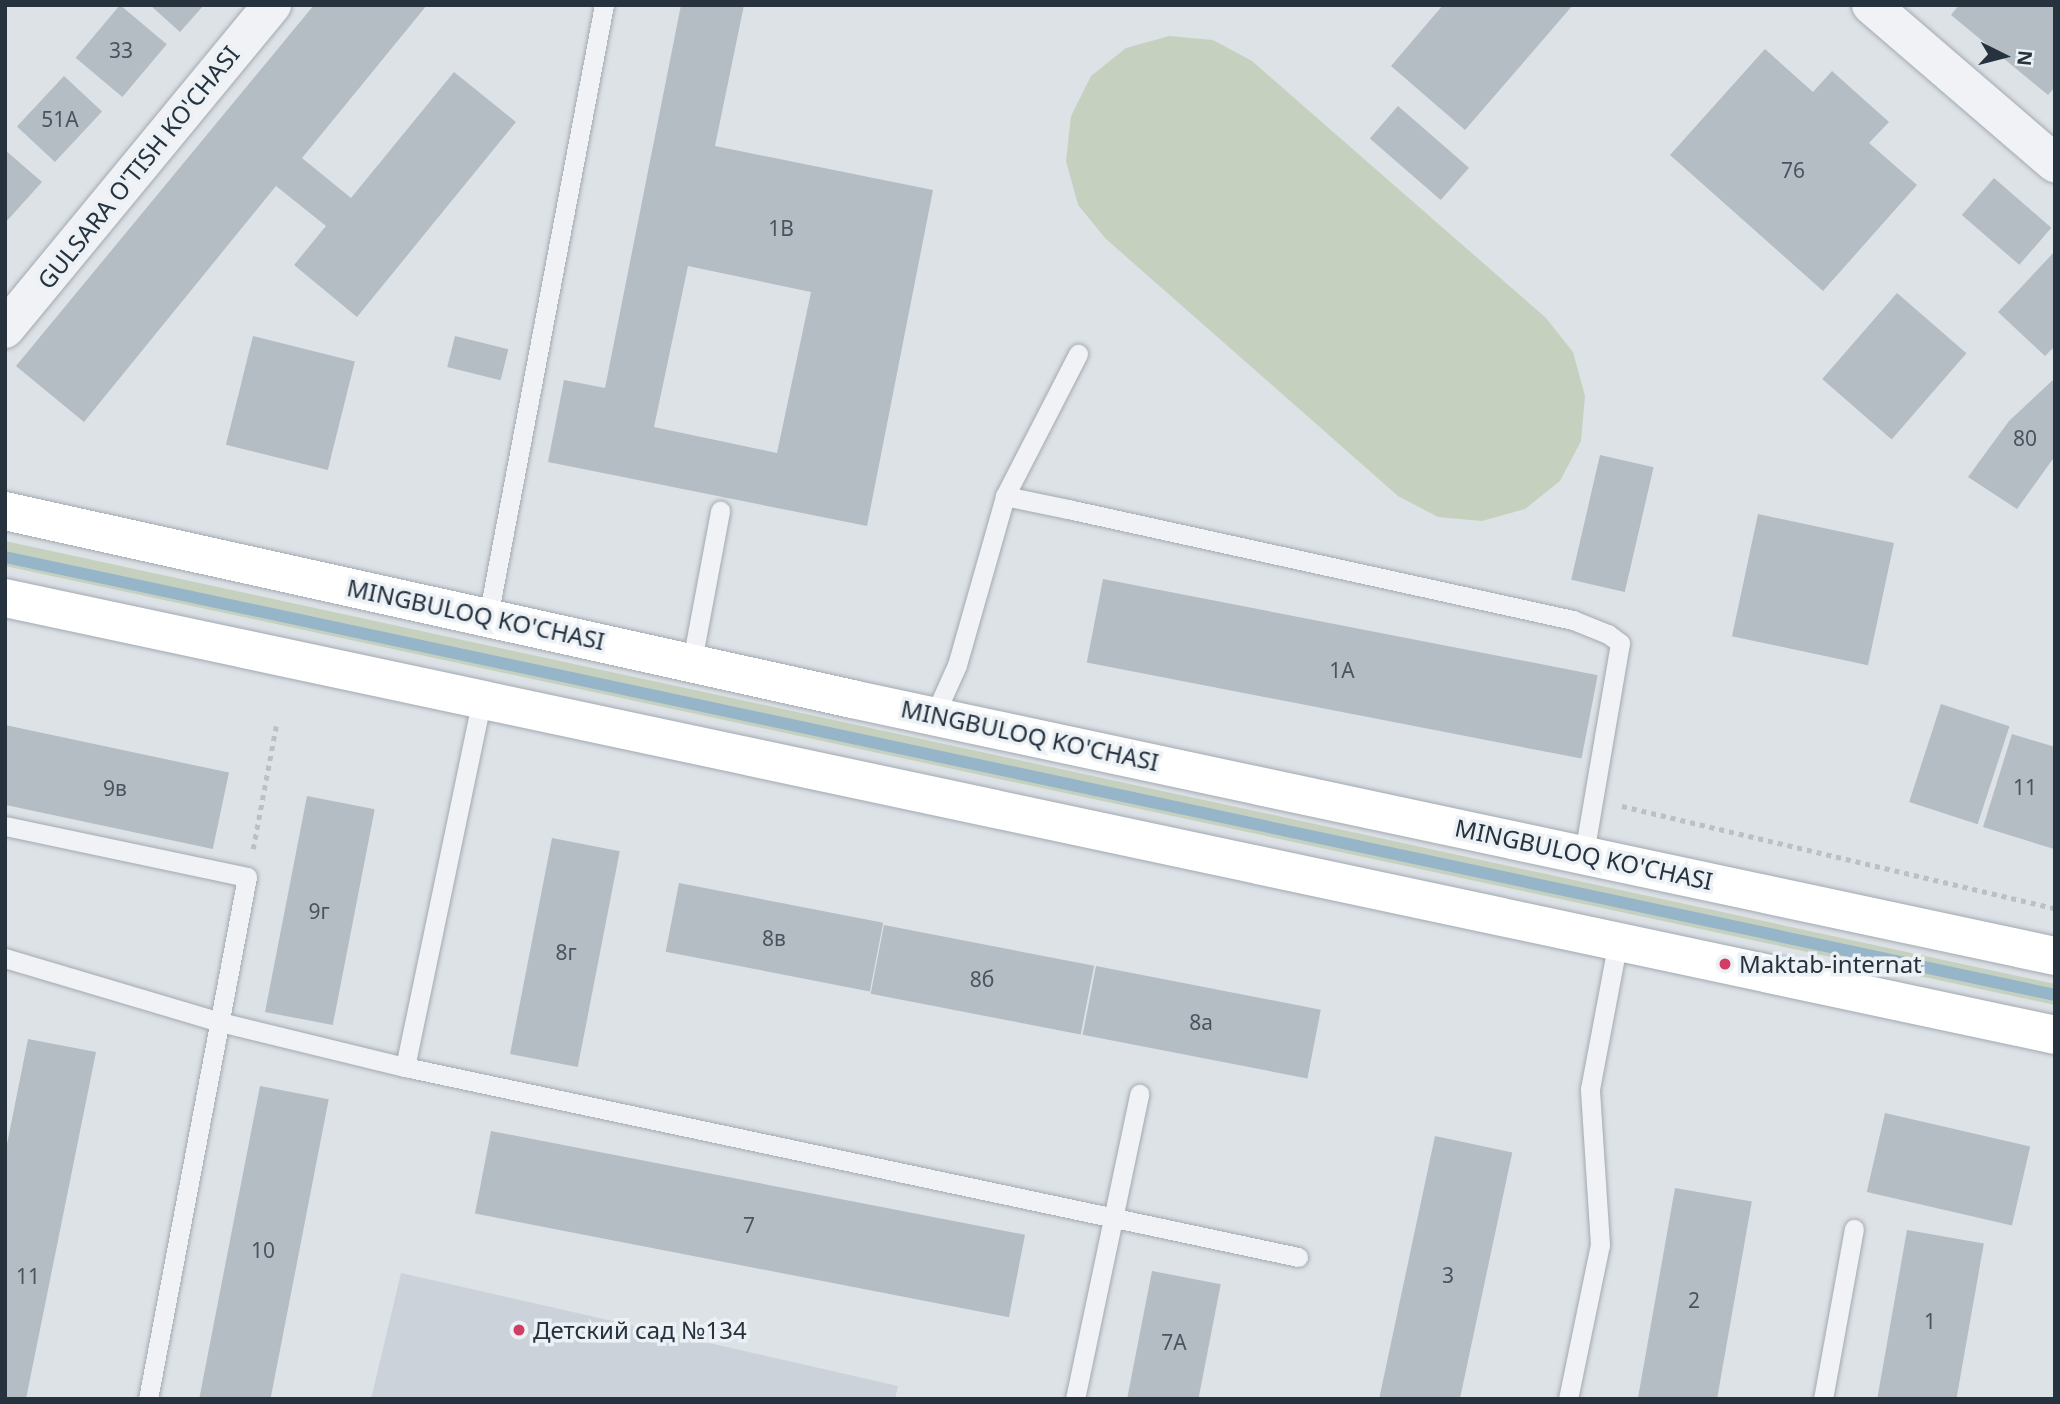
<!DOCTYPE html>
<html>
<head>
<meta charset="utf-8">
<style>
	body { margin:0 }
	#map { position:relative; width:2060px; height:1404px; overflow:hidden; background:#dde2e7; font-family:"Noto Sans",sans-serif }
	div>[style] { position:absolute }
	.built>* { inset:0; background:#cbd2d9 }
	.green>* { inset:0; background:#c5d1be }
	.stream>* { height:12px; margin:-6px; padding:0 6px; transform-origin:6px; border-radius:6px; background:#97b5c9 }
	.building>* { inset:0; background:#b4bcc4; transform-origin:0 0 }
	.path>* { height:4.5px; margin-top:-2.25px; transform-origin:0; background:repeating-linear-gradient(90deg,#bbc0c6 0 5px,transparent 0 10px) }
	.roads { filter:drop-shadow(0 0 2px #a2aab1) drop-shadow(0 0 2px #a2aab1) }
	.service>* { height:19px; margin:-9.5px; padding:0 9.5px; transform-origin:9.5px; border-radius:9.5px; background:#f0f2f6 }
	.minor>* { height:38px; margin:-19px; padding:0 19px; transform-origin:19px; border-radius:19px; background:#f0f2f6 }
	.secondary>* { height:38px; margin:-19px; padding:0 19px; transform-origin:19px; border-radius:19px; background:#fff }
	.dots>* { width:19px; height:19px; translate:-50% -50%; box-sizing:border-box; border:4px solid #ecf1f5; border-radius:50% }
	span { translate:-50% -50%; white-space:nowrap; text-align:center; line-height:1.15; -webkit-text-stroke:7px #ecf1f5; paint-order:stroke }
	.number-label { font-size:21px; color:#4a5460 }
	.number-label span { -webkit-text-stroke-width:0 }
	.street-label { font-size:24px; color:#26323e }
	.poi-label { font-size:24px; color:#26323e }
	.left { translate:0 -50%; text-align:left }
	.frame { position:absolute; inset:0; border:7px solid #26323e; pointer-events:none }
	.north { position:absolute; left:1969px; top:21px; width:70px; height:70px; -webkit-text-stroke:5px #ecf1f5; paint-order:stroke; rotate:96deg; font-size:19px; font-weight:700; line-height:28px; text-align:center; color:#26323e }
	.north::after { content:''; display:block; margin:auto; width:24px; height:32px; background:#26323e; clip-path:polygon(50% 0,100% 100%,50% 72%,0 100%) }
</style>
</head>
<body>
<div id="map">
	<div class="built">
		<div style="clip-path:polygon(401px 1273px,898px 1386px,895px 1399px,371px 1399px)"></div>
	</div>
	<div class="green">
		<div style="clip-path:polygon(1169px 36px,1213px 40px,1252px 61px,1546px 318px,1573px 352px,1585px 396px,1581px 441px,1560px 481px,1525px 509px,1482px 521px,1438px 517px,1398px 496px,1106px 239px,1078px 205px,1066px 161px,1071px 116px,1091px 76px,1126px 48px)"></div>
		<div style="clip-path:polygon(5px 541px,2055px 984px,2055px 1005px,5px 566px)"></div>
	</div>
	<div class="stream">
		<div style="left:5px;top:557px;width:2096px;rotate:12.06deg"></div>
	</div>
	<div class="building">
		<div style="left:120px;top:5px;width:61px;height:69px;rotate:40deg"></div>
		<div style="clip-path:polygon(150px 5px,204px 5px,180px 32px)"></div>
		<div style="clip-path:polygon(314px 5px,427px 5px,302px 158px,351px 198px,454px 72px,516px 122px,357px 317px,294px 265px,326px 226px,276px 186px,84px 422px,16px 366px)"></div>
		<div style="clip-path:polygon(evenodd,681px 5px,744px 5px,715px 146px,933px 190px,867px 526px,548px 462px,564px 380px,605px 388px,681px 5px,688px 266px,811px 292px,777px 453px,654px 427px,688px 266px)"></div>
		<div style="clip-path:polygon(1443px 5px,1573px 5px,1465px 130px,1391px 66px)"></div>
		<div style="clip-path:polygon(1959px 5px,2055px 5px,2055px 87px,2048px 95px,1951px 15px)"></div>
		<div style="clip-path:polygon(1765px 49px,1813px 92px,1832px 71px,1889px 122px,1869px 143px,1917px 185px,1823px 291px,1670px 155px)"></div>
		<div style="left:64px;top:76px;width:52px;height:69px;rotate:43deg"></div>
		<div style="left:1398px;top:106px;width:94px;height:43px;rotate:41deg"></div>
		<div style="clip-path:polygon(5px 150px,42px 182px,5px 223px)"></div>
		<div style="left:1994px;top:178px;width:76px;height:49px;rotate:41deg"></div>
		<div style="clip-path:polygon(2055px 251px,2055px 346px,2045px 356px,1998px 312px)"></div>
		<div style="left:1897px;top:293px;width:92px;height:114px;rotate:41deg"></div>
		<div style="left:253px;top:336px;width:105px;height:112px;rotate:14deg"></div>
		<div style="left:455px;top:336px;width:55px;height:32px;rotate:14deg"></div>
		<div style="clip-path:polygon(2055px 378px,2055px 456px,2017px 509px,1968px 477px,2009px 421px)"></div>
		<div style="left:1600px;top:455px;width:55px;height:128px;rotate:13deg"></div>
		<div style="left:1758px;top:514px;width:139px;height:125px;rotate:12deg"></div>
		<div style="left:1103px;top:579px;width:504px;height:85px;rotate:11deg"></div>
		<div style="left:1941px;top:704px;width:72px;height:103px;rotate:18deg"></div>
		<div style="left:5px;top:725px;width:229px;height:78px;rotate:12deg"></div>
		<div style="clip-path:polygon(2012px 734px,2055px 747px,2054px 849px,1983px 827px)"></div>
		<div style="left:307px;top:796px;width:69px;height:220px;rotate:11deg"></div>
		<div style="left:552px;top:838px;width:69px;height:220px;rotate:11deg"></div>
		<div style="left:679px;top:883px;width:208px;height:70px;rotate:11deg"></div>
		<div style="left:884px;top:925px;width:214px;height:70px;rotate:11deg"></div>
		<div style="left:1096px;top:966px;width:229px;height:70px;rotate:11deg"></div>
		<div style="clip-path:polygon(28px 1039px,96px 1052px,26px 1399px,5px 1399px,5px 1154px)"></div>
		<div style="left:260px;top:1086px;width:70px;height:319px;rotate:11deg"></div>
		<div style="left:1885px;top:1113px;width:149px;height:81px;rotate:13deg"></div>
		<div style="left:491px;top:1131px;width:544px;height:84px;rotate:11deg"></div>
		<div style="left:1435px;top:1136px;width:79px;height:268px;rotate:12deg"></div>
		<div style="left:1675px;top:1188px;width:78px;height:215px;rotate:10deg"></div>
		<div style="left:1907px;top:1230px;width:78px;height:172px;rotate:10deg"></div>
		<div style="left:1152px;top:1271px;width:70px;height:130px;rotate:11deg"></div>
	</div>
	<div class="path">
		<div style="left:1622px;top:806px;width:445px;rotate:13.3deg"></div>
		<div style="left:253px;top:849px;width:125px;rotate:-79.4deg"></div>
	</div>
	<div class="roads">
		<div class="service">
			<div style="left:1005px;top:496px;width:160px;rotate:-62.8deg"></div>
			<div style="left:488px;top:617px;width:623px;rotate:-79.27deg"></div>
			<div style="left:692px;top:661px;width:153px;rotate:-79.4deg"></div>
			<div style="left:935px;top:714px;width:54px;rotate:-65.8deg"></div>
			<div style="left:957px;top:665px;width:176px;rotate:-74.1deg"></div>
			<div style="left:1005px;top:496px;width:64px;rotate:11.7deg"></div>
			<div style="left:1068px;top:509px;width:517px;rotate:12.4deg"></div>
			<div style="left:1573px;top:620px;width:38px;rotate:22deg"></div>
			<div style="left:1608px;top:634px;width:15px;rotate:37deg"></div>
			<div style="left:1620px;top:643px;width:214px;rotate:99.7deg"></div>
			<div style="left:5px;top:826px;width:247px;rotate:11.9deg"></div>
			<div style="left:247px;top:877px;width:531px;rotate:100.74deg"></div>
			<div style="left:5px;top:958px;width:224px;rotate:16.6deg"></div>
			<div style="left:220px;top:1022px;width:190px;rotate:13.7deg"></div>
			<div style="left:405px;top:1067px;width:375px;rotate:-78.2deg"></div>
			<div style="left:405px;top:1067px;width:913px;rotate:12.01deg"></div>
			<div style="left:1075px;top:1399px;width:312px;rotate:-78.1deg"></div>
			<div style="left:1568px;top:1399px;width:157px;rotate:-78.3deg"></div>
			<div style="left:1600px;top:1245px;width:156px;rotate:-93.7deg"></div>
			<div style="left:1590px;top:1089px;width:151px;rotate:-79.3deg"></div>
			<div style="left:1823px;top:1399px;width:173px;rotate:-79.7deg"></div>
		</div>
		<div class="minor">
			<div style="left:1871px;top:5px;width:243px;rotate:40.7deg"></div>
			<div style="left:5px;top:329px;width:420px;rotate:-50.5deg"></div>
		</div>
		<div class="secondary">
			<div style="left:5px;top:511px;width:868px;rotate:12.51deg"></div>
			<div style="left:852px;top:699px;width:1230px;rotate:12.06deg"></div>
			<div style="left:5px;top:598px;width:2096px;rotate:12.03deg"></div>
		</div>
	</div>
	<div class="dots">
		<div style="left:1725px;top:964px;background:#d03e65"></div>
		<div style="left:519px;top:1330px;background:#d03e65"></div>
	</div>
	<div class="number-label">
		<span style="left:121px;top:50px">33</span>
		<span style="left:60px;top:119px">51A</span>
		<span style="left:1793px;top:170px">76</span>
		<span style="left:781px;top:228px">1B</span>
		<span style="left:2025px;top:438px">80</span>
		<span style="left:1342px;top:670px">1A</span>
		<span style="left:2025px;top:787px">11</span>
		<span style="left:115px;top:788px">9в</span>
		<span style="left:319px;top:911px">9г</span>
		<span style="left:774px;top:938px">8в</span>
		<span style="left:566px;top:952px">8г</span>
		<span style="left:982px;top:979px">8б</span>
		<span style="left:1201px;top:1022px">8а</span>
		<span style="left:749px;top:1225px">7</span>
		<span style="left:263px;top:1250px">10</span>
		<span style="left:1448px;top:1275px">3</span>
		<span style="left:28px;top:1276px">11</span>
		<span style="left:1694px;top:1300px">2</span>
		<span style="left:1930px;top:1321px">1</span>
		<span style="left:1174px;top:1342px">7A</span>
	</div>
	<div class="street-label">
		<span style="left:138px;top:167px;rotate:-51deg">GULSARA O'TISH KO'CHASI</span>
		<span style="left:476px;top:614px;rotate:12deg">MINGBULOQ KO'CHASI</span>
		<span style="left:1030px;top:735px;rotate:12deg">MINGBULOQ KO'CHASI</span>
		<span style="left:1584px;top:854px;rotate:12deg">MINGBULOQ KO'CHASI</span>
	</div>
	<div class="poi-label">
		<span class="left" style="left:1739px;top:964px">Maktab-internat</span>
		<span class="left" style="left:533px;top:1330px">Детский сад №134</span>
	</div>
	<div class="frame"></div>
	<div class="north">N</div>
</div>
</body>
</html>
